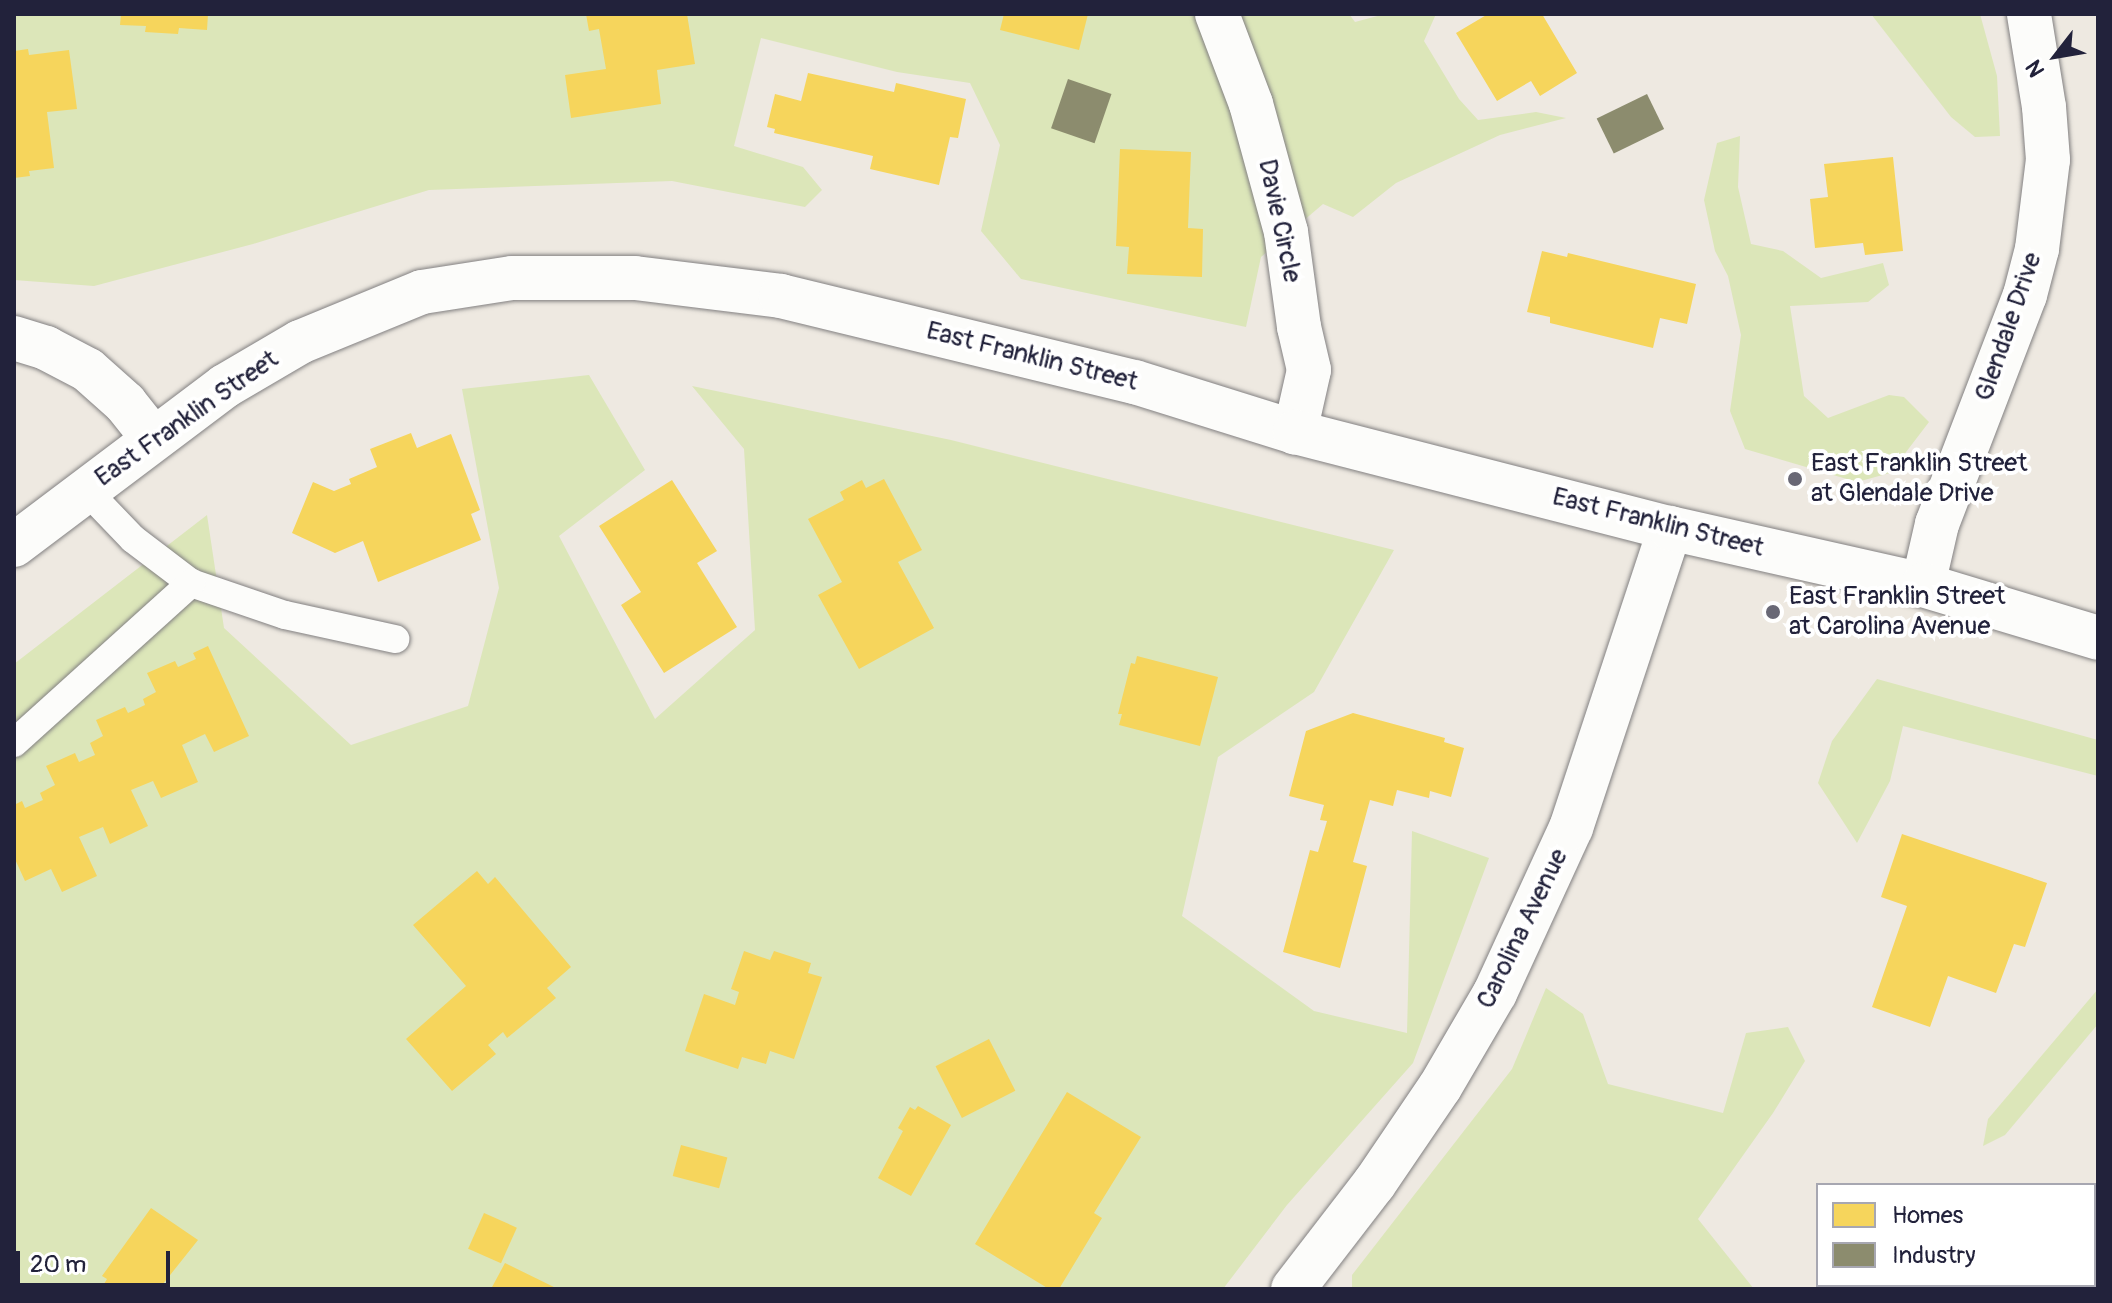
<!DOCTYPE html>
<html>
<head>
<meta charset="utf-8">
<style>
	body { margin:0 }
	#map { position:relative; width:2112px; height:1303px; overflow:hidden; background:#eee9e1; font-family:Pangolin,sans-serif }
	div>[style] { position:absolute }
	.green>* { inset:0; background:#dce6b9 }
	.homes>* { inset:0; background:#f6d55c; transform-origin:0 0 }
	.industry>* { inset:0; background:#8c8c6e; transform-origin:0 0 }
	.roads { filter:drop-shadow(0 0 2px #828081) drop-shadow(0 0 2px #828081) }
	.service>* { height:28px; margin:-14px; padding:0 14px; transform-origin:14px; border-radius:14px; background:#fcfcfa }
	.minor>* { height:44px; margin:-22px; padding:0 22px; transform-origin:22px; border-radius:22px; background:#fcfcfa }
	.secondary>* { height:44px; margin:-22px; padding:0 22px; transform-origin:22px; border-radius:22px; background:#fcfcfa }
	.dots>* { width:22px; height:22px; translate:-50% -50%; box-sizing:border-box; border:4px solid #fff; border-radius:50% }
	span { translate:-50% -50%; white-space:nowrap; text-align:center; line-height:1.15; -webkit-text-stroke:8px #fff; paint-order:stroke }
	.street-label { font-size:26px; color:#22223b }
	.poi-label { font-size:26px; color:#22223b }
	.left { translate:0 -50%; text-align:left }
	.frame { position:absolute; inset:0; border:16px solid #22223b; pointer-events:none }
	.legend { position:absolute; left:1816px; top:1183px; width:280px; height:104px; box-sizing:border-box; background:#fff; border:2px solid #a7a7b1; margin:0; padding:10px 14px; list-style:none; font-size:24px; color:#22223b }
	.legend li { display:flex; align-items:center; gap:16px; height:40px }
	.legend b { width:40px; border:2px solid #a7a7b1 }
	.north { position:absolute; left:2016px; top:16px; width:80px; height:80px; -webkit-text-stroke:6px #fff; paint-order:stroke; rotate:239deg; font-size:22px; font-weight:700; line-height:32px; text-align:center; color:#22223b }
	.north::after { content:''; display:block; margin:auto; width:28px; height:36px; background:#22223b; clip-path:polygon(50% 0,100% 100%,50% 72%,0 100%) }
	.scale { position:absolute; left:16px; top:1251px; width:154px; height:36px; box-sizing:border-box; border:4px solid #22223b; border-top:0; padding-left:10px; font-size:24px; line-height:28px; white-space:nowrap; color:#22223b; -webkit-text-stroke:6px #fff; paint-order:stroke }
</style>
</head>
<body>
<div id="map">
	<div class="green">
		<div style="clip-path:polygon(14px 14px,1349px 14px,1355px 22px,1385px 14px,1436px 14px,1424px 41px,1459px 99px,1478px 120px,1536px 112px,1566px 118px,1500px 135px,1396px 183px,1353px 217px,1323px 204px,1261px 257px,1246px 327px,1021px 279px,981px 231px,1000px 145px,970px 83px,897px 72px,761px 38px,734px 146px,803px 167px,822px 190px,805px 207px,672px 181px,429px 190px,253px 244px,94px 286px,14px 280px)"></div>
		<div style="clip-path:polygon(1871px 14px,1980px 14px,1997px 76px,2000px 136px,1975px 137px,1951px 117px)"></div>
		<div style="clip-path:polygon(1740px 136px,1738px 187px,1751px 244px,1783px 251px,1821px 278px,1883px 263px,1889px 285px,1868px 302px,1790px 306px,1804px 396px,1828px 418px,1889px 395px,1904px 397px,1929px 422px,1890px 473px,1857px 482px,1745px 449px,1730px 411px,1741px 335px,1728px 276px,1715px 251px,1704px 200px,1717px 143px)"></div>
		<div style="clip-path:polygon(589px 375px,645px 470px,559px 536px,655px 719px,755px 630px,744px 449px,692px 386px,951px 440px,1394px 550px,1314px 692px,1218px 757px,1182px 916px,1314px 1011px,1407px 1033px,1412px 831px,1489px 858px,1413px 1063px,1287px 1205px,1223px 1289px,14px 1289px,14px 664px,207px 515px,224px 628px,351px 745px,468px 706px,499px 588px,462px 389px)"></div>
		<div style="clip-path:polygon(1877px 679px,2098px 740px,2098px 776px,1903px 726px,1890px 781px,1857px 843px,1818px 783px,1832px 741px)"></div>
		<div style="clip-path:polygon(1546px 988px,1583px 1014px,1608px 1084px,1723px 1113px,1746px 1033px,1788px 1027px,1805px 1061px,1773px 1113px,1698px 1219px,1754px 1289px,1352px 1289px,1352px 1275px,1512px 1069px)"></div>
		<div style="clip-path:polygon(2098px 989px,2098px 1024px,2005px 1135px,1983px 1146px,1988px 1119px)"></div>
	</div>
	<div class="homes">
		<div style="clip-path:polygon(121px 14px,208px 14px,207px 30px,179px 28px,178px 34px,145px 32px,146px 26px,120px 25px)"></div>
		<div style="clip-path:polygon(586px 14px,687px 14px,695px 64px,657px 70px,661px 104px,571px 118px,565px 75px,606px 69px,599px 29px,589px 31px)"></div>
		<div style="clip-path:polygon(1004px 14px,1088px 14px,1079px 50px,1000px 30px)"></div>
		<div style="clip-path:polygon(1488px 14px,1542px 14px,1577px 73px,1540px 96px,1531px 81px,1497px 101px,1456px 33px)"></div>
		<div style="clip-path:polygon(28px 49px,29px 55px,69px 50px,77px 109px,47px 112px,54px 168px,29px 171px,30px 176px,14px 178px,14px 51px)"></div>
		<div style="clip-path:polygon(808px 73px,894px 92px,896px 83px,966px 99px,958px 138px,950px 137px,939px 185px,870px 169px,873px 156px,774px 133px,775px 129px,767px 127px,775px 94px,801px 101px)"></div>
		<div style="clip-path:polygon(1120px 149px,1191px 152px,1188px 228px,1203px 229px,1202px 277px,1127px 274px,1129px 247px,1116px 246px)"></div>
		<div style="clip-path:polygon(1893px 157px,1903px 251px,1865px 255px,1863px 243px,1815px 248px,1810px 199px,1828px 197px,1824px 164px)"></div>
		<div style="clip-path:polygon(1542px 251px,1567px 257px,1568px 253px,1696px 284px,1687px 324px,1660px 318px,1653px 348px,1550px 323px,1550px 317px,1527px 312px)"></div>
		<div style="clip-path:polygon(411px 433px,417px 448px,451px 434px,480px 510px,471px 514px,481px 540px,378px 582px,363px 541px,335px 553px,292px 533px,313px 482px,334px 491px,351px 484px,349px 479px,377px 467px,370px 449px)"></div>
		<div style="clip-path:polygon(884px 479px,922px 550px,898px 562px,934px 628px,859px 669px,818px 595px,842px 582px,808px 519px,844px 500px,840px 492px,862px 480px,866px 488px)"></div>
		<div style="clip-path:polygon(672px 480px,717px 551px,697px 563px,737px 627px,664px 673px,621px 605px,641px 592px,599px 526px)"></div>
		<div style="clip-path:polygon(208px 646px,249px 736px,214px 752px,205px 734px,182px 745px,198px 782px,161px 798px,153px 781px,131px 790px,148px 826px,110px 844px,103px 827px,79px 837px,97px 876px,62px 892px,51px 869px,25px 881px,14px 857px,14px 805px,22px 801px,25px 808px,43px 800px,40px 793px,55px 785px,46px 766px,75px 753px,79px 762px,95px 755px,90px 743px,103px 736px,96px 720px,125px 707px,128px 713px,145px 705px,143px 699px,156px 692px,147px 673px,175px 661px,178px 667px,196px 659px,193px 653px)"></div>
		<div style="clip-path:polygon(1137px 656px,1218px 677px,1200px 746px,1119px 725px,1122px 714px,1118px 714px,1131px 663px,1135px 664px)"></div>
		<div style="clip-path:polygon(1353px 713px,1445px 738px,1444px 742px,1464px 748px,1451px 797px,1430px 791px,1429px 798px,1397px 790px,1393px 806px,1370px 800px,1353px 862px,1367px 866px,1340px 968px,1283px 952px,1310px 850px,1318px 852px,1327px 821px,1320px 820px,1324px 805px,1289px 796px,1306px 731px)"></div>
		<div style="clip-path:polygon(1902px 834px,2047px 883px,2025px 947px,2014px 944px,1996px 993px,1948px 976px,1930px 1027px,1872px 1007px,1907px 906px,1881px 897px)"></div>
		<div style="clip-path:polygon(477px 871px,488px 884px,495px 877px,571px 967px,547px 988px,556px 998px,507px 1038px,503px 1032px,488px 1045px,496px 1054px,452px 1091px,406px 1039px,466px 986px,413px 925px)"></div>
		<div style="clip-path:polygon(744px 951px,770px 960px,774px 951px,811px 963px,808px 973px,822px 977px,794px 1059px,770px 1051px,766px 1064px,742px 1057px,738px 1069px,685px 1051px,704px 994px,735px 1005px,739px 992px,731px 989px)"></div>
		<div style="left:989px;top:1039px;width:58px;height:60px;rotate:63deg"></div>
		<div style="clip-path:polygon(1067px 1092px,1141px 1137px,1094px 1213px,1102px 1218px,1059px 1289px,1049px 1289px,975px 1244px)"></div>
		<div style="clip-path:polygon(918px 1106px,951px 1125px,911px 1196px,878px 1178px,903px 1131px,898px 1128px,910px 1107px,915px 1110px)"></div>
		<div style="left:681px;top:1145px;width:48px;height:32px;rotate:15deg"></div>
		<div style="clip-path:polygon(151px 1208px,198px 1240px,159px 1289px,101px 1289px,107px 1279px,102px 1276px)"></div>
		<div style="left:484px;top:1213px;width:36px;height:39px;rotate:24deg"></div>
		<div style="clip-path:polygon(505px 1263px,509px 1265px,558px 1289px,491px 1289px)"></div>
	</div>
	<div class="industry">
		<div style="left:1068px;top:79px;width:46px;height:52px;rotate:19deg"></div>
		<div style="left:1647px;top:94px;width:39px;height:56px;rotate:64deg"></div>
	</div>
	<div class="roads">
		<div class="service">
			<div style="left:85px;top:489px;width:69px;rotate:46.2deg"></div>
			<div style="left:133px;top:539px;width:73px;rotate:37.2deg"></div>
			<div style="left:191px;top:583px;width:99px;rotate:18.8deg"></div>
			<div style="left:285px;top:615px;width:113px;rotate:12.3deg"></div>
			<div style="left:14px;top:743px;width:239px;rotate:-42.1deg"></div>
		</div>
		<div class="minor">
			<div style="left:1217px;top:14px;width:96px;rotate:69.3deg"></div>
			<div style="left:1251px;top:104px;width:133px;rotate:74.7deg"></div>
			<div style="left:1286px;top:232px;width:96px;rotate:82.2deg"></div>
			<div style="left:1299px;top:327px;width:44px;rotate:76.9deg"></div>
			<div style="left:1309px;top:370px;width:64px;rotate:102.7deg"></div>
			<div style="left:14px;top:338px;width:34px;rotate:17deg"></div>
			<div style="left:46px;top:348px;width:47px;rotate:27.6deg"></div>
			<div style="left:88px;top:370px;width:50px;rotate:41.7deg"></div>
			<div style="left:125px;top:403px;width:43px;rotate:51.5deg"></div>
			<div style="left:1923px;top:585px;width:63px;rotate:-77.1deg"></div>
			<div style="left:1937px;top:524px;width:245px;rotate:-69deg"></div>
			<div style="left:2025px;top:295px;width:48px;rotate:-75.4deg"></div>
			<div style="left:2037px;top:249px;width:90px;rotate:-83deg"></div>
			<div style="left:2048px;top:160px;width:53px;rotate:-94.3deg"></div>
			<div style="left:2044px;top:107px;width:94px;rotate:-99.2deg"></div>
			<div style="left:1293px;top:1289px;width:133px;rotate:-52.4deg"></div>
			<div style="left:1374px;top:1184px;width:117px;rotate:-55.8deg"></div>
			<div style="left:1440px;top:1087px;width:109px;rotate:-59.7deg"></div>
			<div style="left:1495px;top:993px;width:182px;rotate:-65.3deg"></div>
			<div style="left:1571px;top:828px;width:316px;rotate:-71.7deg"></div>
		</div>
		<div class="secondary">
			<div style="left:14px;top:545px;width:264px;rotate:-37deg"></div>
			<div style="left:225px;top:386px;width:87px;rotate:-30.4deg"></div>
			<div style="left:300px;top:342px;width:132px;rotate:-22.3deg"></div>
			<div style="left:422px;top:292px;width:91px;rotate:-8.8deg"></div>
			<div style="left:512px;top:278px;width:123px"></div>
			<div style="left:635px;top:278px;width:147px;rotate:7deg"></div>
			<div style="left:781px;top:296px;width:364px;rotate:13.7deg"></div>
			<div style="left:1135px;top:382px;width:168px;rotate:17.4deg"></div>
			<div style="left:1295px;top:432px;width:387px;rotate:14.4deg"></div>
			<div style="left:1670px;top:528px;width:259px;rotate:12.7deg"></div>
			<div style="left:1923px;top:585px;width:183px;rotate:16.8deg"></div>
		</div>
	</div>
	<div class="dots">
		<div style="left:1795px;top:479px;background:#696875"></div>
		<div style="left:1773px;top:612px;background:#696875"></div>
	</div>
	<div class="street-label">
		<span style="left:1279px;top:221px;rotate:78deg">Davie Circle</span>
		<span style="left:2009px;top:327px;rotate:-71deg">Glendale Drive</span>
		<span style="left:1032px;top:357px;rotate:14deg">East Franklin Street</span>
		<span style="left:187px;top:419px;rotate:-35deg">East Franklin Street</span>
		<span style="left:1658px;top:523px;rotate:14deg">East Franklin Street</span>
		<span style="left:1523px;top:929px;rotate:-64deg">Carolina Avenue</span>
	</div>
	<div class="poi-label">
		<span class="left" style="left:1811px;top:479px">East Franklin Street<br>at Glendale Drive</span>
		<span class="left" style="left:1789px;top:612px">East Franklin Street<br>at Carolina Avenue</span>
	</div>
	<div class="frame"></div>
	<ul class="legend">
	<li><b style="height:22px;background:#f6d55c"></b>Homes</li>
	<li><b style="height:22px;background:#8c8c6e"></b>Industry</li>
	</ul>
	<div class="north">N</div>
	<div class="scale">20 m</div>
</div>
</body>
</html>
